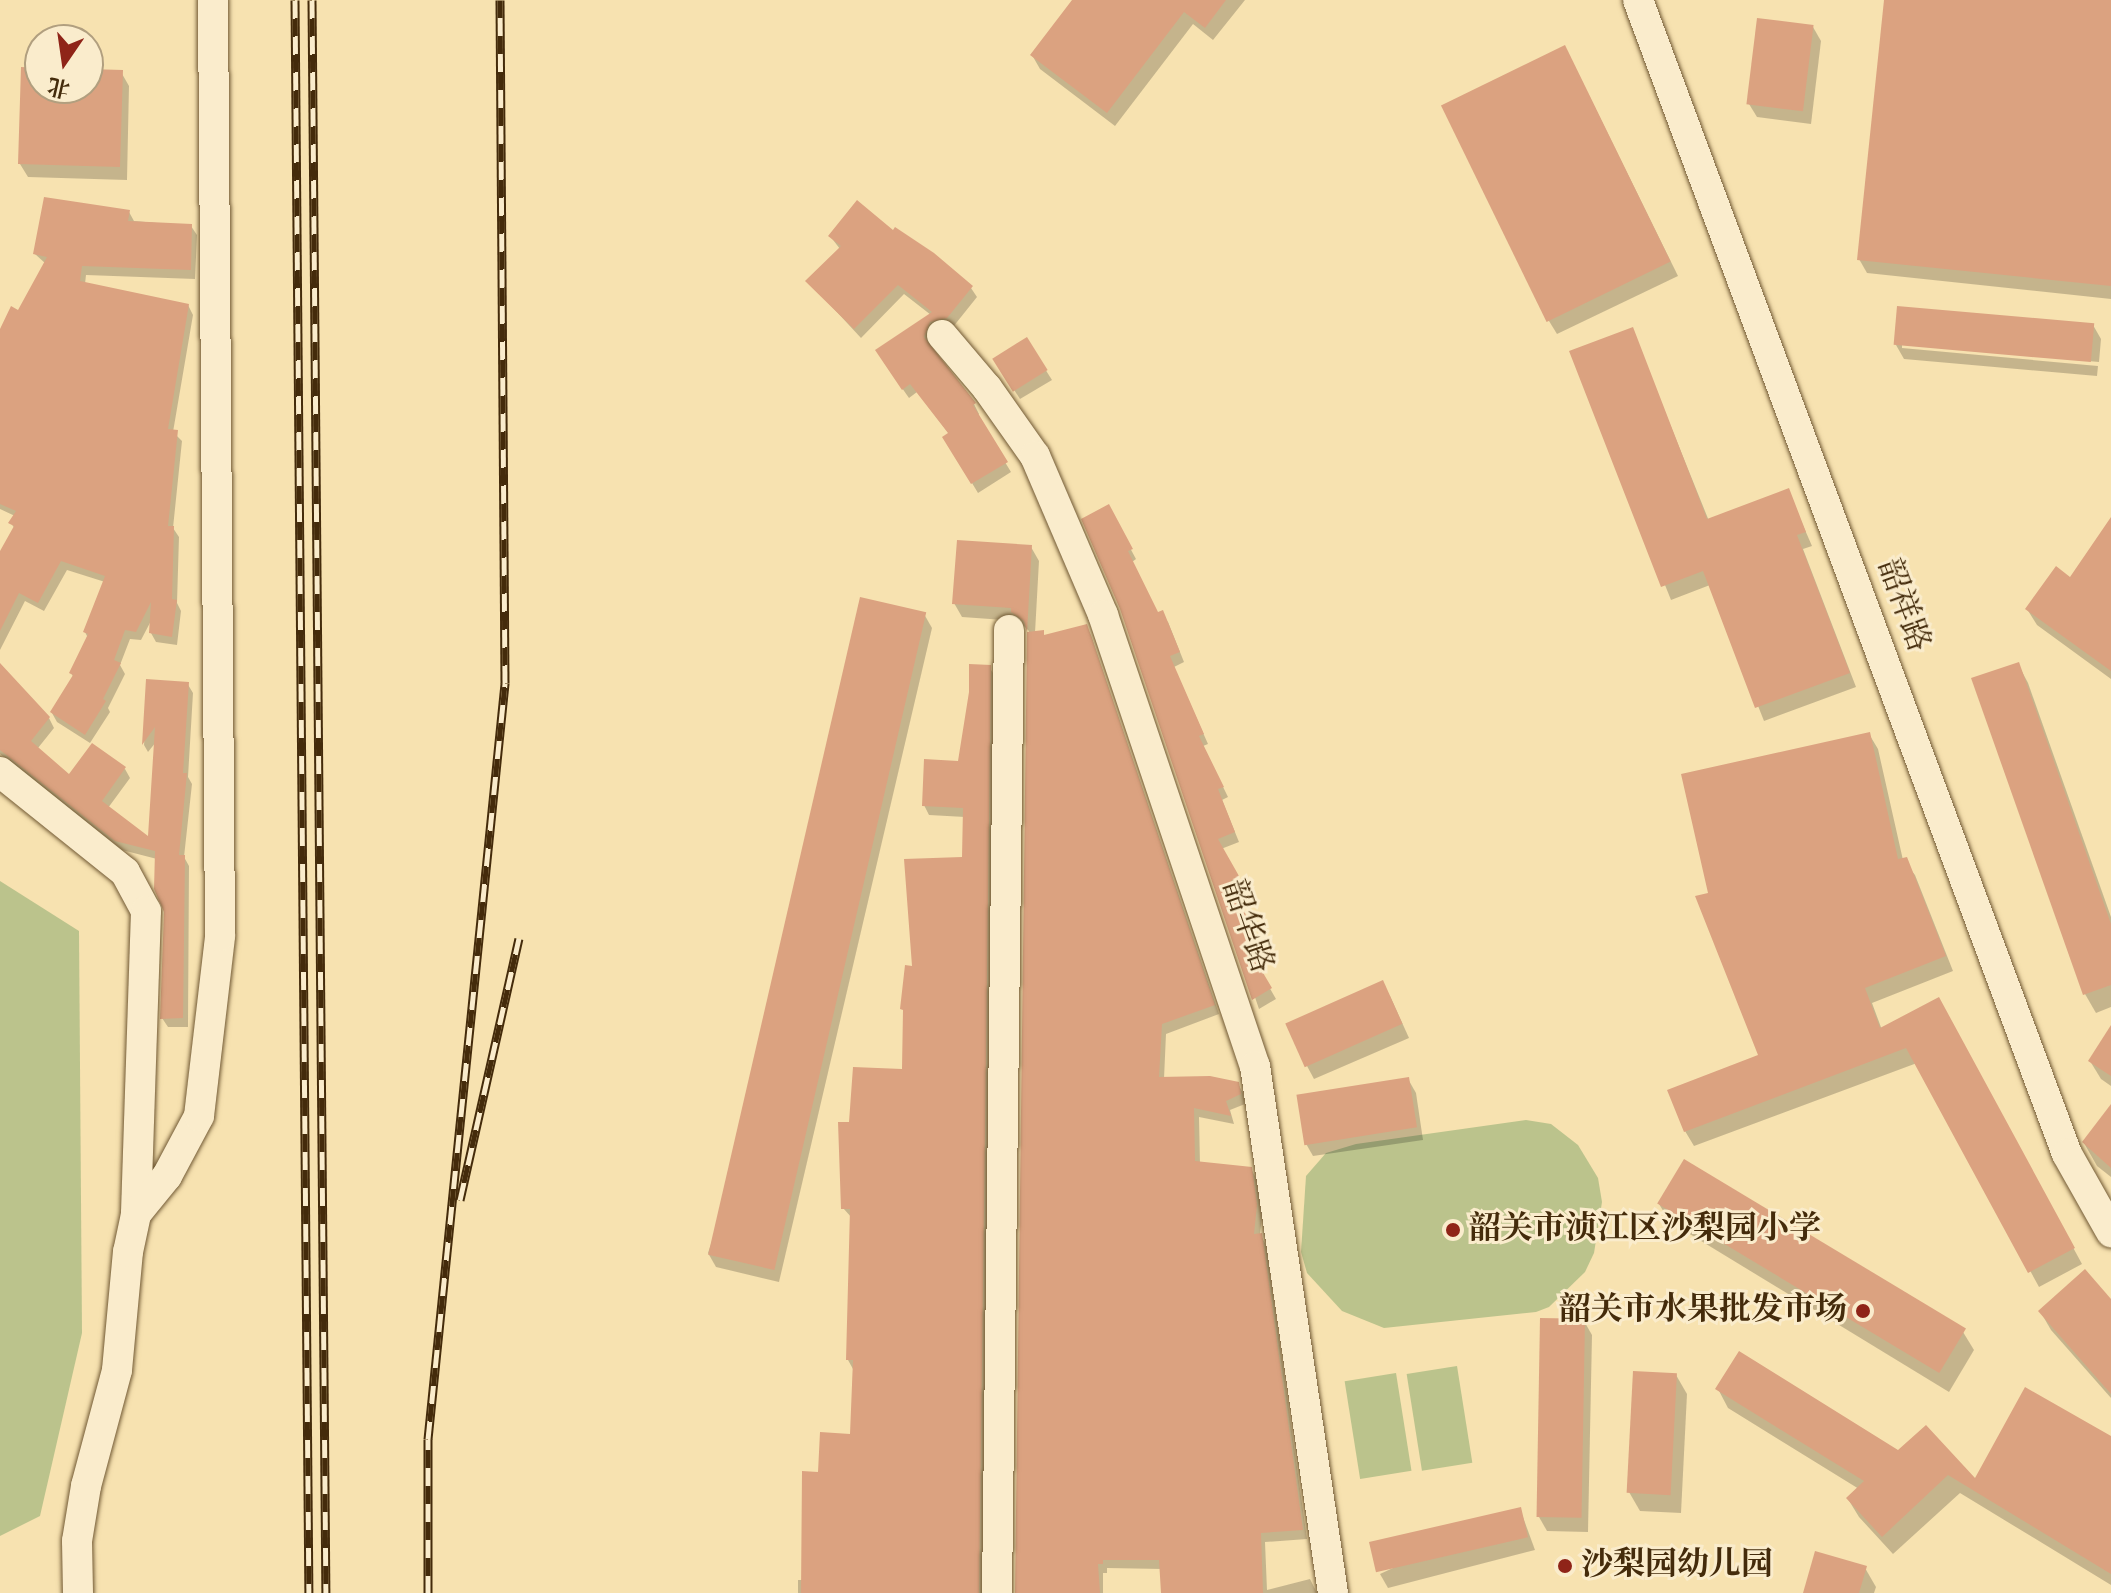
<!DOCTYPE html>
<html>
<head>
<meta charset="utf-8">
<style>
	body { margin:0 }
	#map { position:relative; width:2111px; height:1593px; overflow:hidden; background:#f7e2b0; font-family:Vollkorn,"Noto Serif SC",serif }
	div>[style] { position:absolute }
	.green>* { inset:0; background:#bbc38c; transform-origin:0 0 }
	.shadow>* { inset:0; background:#0003 }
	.building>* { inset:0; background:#dba280; transform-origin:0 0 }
	.roads { filter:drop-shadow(0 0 2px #715934) drop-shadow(0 0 2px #715934) }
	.minor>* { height:30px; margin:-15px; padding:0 15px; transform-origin:15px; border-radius:15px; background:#faeccc }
	.rail>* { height:9px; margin-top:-4.5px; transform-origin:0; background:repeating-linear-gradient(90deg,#faeccc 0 18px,#442b0b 0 36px); box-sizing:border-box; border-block:2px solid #442b0b }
	.dots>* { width:22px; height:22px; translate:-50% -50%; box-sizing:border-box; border:4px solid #faeccc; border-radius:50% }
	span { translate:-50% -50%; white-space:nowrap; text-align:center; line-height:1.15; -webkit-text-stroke:6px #faeccc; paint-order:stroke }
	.street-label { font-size:32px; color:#442b0b }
	.poi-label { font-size:32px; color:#442b0b; font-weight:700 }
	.left { translate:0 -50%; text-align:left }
	.right { translate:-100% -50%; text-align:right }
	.north { position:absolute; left:24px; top:24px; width:80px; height:80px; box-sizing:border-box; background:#faeccc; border:2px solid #b19f7f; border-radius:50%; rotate:193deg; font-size:22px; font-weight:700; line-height:32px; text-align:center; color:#442b0b }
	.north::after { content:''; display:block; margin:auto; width:28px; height:36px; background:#8f2418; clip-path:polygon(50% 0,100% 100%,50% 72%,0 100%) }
</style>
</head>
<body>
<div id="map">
	<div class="green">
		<div style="clip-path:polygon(0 881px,79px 931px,82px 1333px,40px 1516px,0 1536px)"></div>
		<div style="clip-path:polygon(1526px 1120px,1551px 1124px,1578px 1145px,1598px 1178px,1602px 1202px,1594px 1253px,1585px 1272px,1549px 1307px,1536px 1312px,1384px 1328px,1342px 1311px,1307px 1273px,1301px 1252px,1306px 1176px,1326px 1153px,1356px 1144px)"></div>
		<div style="left:1457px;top:1366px;width:98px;height:51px;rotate:81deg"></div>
		<div style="left:1396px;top:1373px;width:99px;height:52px;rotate:81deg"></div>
	</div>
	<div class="shadow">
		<div style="clip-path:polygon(1074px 0,1245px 0,1213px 40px,1193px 24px,1115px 126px,1040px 69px,1032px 55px)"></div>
		<div style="clip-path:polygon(1886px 0,2111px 0,2111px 299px,1867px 273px,1859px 259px)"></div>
		<div style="clip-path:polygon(1813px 27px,1821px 41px,1811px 124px,1757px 117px,1749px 104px)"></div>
		<div style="clip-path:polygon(1572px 61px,1678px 276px,1557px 334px,1549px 321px)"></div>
		<div style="clip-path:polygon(40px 70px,40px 88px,88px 88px,88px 71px,121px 72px,129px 86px,127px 180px,28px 177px,20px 164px)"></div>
		<div style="clip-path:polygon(129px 212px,134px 221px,191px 226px,197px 235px,195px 279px,86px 275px,85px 284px,188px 305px,193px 315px,173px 432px,182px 441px,173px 528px,179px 537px,177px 603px,181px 611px,177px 645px,156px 642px,151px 633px,152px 619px,141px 640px,130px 639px,120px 665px,125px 674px,108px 708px,110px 712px,90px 743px,57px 722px,52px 713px,74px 678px,71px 673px,88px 638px,85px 632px,105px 582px,67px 570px,44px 611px,25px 601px,0 650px,0 555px,15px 529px,11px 523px,15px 516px,0 509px,0 334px,19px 312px,46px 264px,35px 254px)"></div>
		<div style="clip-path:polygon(894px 233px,971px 288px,977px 297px,953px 327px,935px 331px,930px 348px,974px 404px,979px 414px,977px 416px,1011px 472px,978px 493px,945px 438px,950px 435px,917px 392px,909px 398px,883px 361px,931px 315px,904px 294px,861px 338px,808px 281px,840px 249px,830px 236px)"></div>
		<div style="clip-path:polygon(1899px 308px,2093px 325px,2101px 339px,2099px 362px,1902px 344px,1902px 348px,2098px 366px,2097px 376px,1904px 359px,1896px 345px)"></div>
		<div style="clip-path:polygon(1632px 330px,1709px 521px,1788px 491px,1812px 546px,1803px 549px,1856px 687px,1764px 721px,1710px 585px,1671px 600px,1572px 353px)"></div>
		<div style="clip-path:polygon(1026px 339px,1052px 380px,1020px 399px,1000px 368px)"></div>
		<div style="clip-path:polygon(1108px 507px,1136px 559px,1132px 562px,1158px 614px,1168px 622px,1184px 662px,1174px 667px,1208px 744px,1203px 746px,1228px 797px,1222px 800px,1239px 842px,1221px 849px,1243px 886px,1234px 891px,1261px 950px,1250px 954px,1276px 999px,1259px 1009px,1122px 608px)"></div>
		<div style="clip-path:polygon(2111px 521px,2111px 679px,2037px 625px,2027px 609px,2070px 579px)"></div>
		<div style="clip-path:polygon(1031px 547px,1039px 561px,1035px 633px,1043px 632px,1045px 637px,1086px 626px,1091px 635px,1219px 1014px,1166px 1034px,1164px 1079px,1238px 1084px,1243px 1093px,1245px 1104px,1230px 1110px,1234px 1124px,1199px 1117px,1200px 1164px,1251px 1169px,1256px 1178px,1262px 1216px,1260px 1234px,1266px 1245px,1307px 1539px,1265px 1542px,1267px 1590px,1310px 1579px,1317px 1593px,1163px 1593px,1162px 1569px,1107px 1568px,1107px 1573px,1103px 1573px,1103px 1593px,1017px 1593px,1029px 631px,1019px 621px,962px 617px,954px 603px)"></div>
		<div style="clip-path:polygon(924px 614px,932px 628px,779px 1282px,716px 1267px,708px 1253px)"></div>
		<div style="clip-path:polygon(2018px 664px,2028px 683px,2111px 917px,2111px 1007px,2096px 1013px,2085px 994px)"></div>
		<div style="clip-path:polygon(0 666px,49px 718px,54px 728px,38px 748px,70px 777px,125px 769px,130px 778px,108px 808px,150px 839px,156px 742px,148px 752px,144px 745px,148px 681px,187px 683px,193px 693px,188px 777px,192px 784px,184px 857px,189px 866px,188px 1027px,168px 1027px,162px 1018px,166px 911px,157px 859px,122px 850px,0 754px)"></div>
		<div style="clip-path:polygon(989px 667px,995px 676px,983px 1593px,798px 1593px,798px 1580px,803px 1580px,820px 1474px,852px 1436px,853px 1369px,848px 1360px,852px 1218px,843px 1208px,851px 1124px,904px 1071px,914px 968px,964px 858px,965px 817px,929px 815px,924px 805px,960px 763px)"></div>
		<div style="clip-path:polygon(1869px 734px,1878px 749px,1903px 860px,1915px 875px,1953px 971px,1872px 1003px,1882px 1030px,1947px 1015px,2082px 1264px,2039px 1287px,1917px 1063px,1694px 1146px,1685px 1131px,1761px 1057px,1711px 895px)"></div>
		<div style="clip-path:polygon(1390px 996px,1409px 1038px,1314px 1079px,1307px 1066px)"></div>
		<div style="clip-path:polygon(2111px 1028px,2111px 1086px,2101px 1079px,2090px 1061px)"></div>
		<div style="clip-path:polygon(1408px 1079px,1416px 1093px,1423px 1140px,1313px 1156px,1305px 1142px)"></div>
		<div style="clip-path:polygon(2111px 1107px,2111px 1177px,2097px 1166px,2084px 1143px)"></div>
		<div style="clip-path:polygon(1659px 1204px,1963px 1332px,1974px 1350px,1949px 1392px,1670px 1222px)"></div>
		<div style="clip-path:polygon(2111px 1302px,2111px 1398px,2051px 1330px,2040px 1311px)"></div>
		<div style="clip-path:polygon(1584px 1321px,1592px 1335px,1588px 1532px,1547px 1531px,1539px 1517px)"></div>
		<div style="clip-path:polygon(1676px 1375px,1687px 1394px,1681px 1513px,1640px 1511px,1629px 1492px)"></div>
		<div style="clip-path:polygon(1718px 1389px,1975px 1482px,2111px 1439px,2111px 1585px,1960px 1493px,1893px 1554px,1859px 1517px,1848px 1499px,1859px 1489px,1728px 1408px)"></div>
		<div style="clip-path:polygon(1520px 1509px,1535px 1550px,1388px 1588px,1380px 1574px)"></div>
		<div style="clip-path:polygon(1865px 1568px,1876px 1587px,1874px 1593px,1805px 1593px)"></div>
	</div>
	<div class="building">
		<div style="clip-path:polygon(1072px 0,1226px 0,1205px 28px,1184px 12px,1107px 113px,1030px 55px)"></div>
		<div style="clip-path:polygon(1884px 0,2111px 0,2111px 286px,1857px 260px)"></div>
		<div style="left:1757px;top:18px;width:57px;height:87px;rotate:7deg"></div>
		<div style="left:1565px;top:45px;width:241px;height:138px;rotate:64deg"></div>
		<div style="clip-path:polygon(21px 67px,40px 68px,40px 88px,88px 88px,88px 69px,123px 70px,120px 167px,18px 164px)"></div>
		<div style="clip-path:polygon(44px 197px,130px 210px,128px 221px,192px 224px,191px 270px,82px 266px,80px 281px,189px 304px,168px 429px,178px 430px,168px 526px,174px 526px,172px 599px,177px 600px,172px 637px,149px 633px,151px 602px,136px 632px,125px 630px,114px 660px,121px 663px,103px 699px,106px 701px,85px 735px,50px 712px,73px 675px,69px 673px,88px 634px,83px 632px,105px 576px,61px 561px,38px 603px,19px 593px,0 631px,0 551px,14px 526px,8px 523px,16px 511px,0 504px,0 329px,11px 306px,18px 310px,47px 257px,33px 254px)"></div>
		<div style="clip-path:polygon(857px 200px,893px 230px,895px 227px,934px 253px,973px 286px,947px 318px,930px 322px,924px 337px,976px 403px,973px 405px,1008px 462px,971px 484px,942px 437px,948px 433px,910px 384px,902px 390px,875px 350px,932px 312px,898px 285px,854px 329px,805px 281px,841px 246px,828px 236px)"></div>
		<div style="left:1897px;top:306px;width:198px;height:39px;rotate:5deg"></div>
		<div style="clip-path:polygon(1633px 327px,1707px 519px,1789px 488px,1806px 532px,1797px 535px,1850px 673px,1755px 708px,1703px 571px,1661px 587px,1569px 351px)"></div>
		<div style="left:1027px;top:337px;width:39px;height:41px;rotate:58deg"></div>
		<div style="clip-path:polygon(1109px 504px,1133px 549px,1128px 551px,1158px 612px,1163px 610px,1180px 652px,1170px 656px,1204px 734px,1199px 736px,1224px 787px,1218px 789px,1235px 832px,1218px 839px,1239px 876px,1231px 881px,1257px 940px,1246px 944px,1272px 988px,1252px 1000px,1120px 609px,1081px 519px)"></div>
		<div style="clip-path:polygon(2111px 517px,2111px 671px,2025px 609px,2056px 566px,2070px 577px)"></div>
		<div style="clip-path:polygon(957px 540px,1032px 545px,1027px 632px,1024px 621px,1011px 612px,1011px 608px,952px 604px)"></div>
		<div style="left:860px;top:597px;width:68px;height:675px;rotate:13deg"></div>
		<div style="clip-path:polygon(1087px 624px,1215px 1005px,1162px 1024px,1159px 1077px,1210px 1076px,1239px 1082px,1241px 1094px,1226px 1101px,1231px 1116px,1194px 1108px,1195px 1161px,1252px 1167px,1257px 1205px,1254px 1234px,1262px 1233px,1303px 1530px,1261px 1533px,1263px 1593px,1161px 1593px,1159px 1560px,1103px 1560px,1103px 1564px,1098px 1564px,1100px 1593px,1015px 1593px,1027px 632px,1044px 630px,1044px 635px)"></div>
		<div style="clip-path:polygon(2019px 662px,2111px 924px,2111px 985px,2083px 995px,1971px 678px)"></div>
		<div style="clip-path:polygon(0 663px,50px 717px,31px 741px,69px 774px,92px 743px,126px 767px,102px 801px,148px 836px,155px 727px,142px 745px,146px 679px,189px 682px,183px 773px,187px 773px,179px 855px,185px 855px,183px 1018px,160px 1019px,164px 912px,154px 889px,155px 851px,115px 841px,0 750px)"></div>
		<div style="clip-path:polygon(969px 664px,991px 665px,979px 1593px,801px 1593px,802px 1471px,818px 1472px,820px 1432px,850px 1434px,853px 1360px,846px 1360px,850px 1209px,841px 1209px,838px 1122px,849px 1122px,853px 1067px,902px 1069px,903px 1010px,900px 1009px,905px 965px,912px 966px,904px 859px,962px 857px,963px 808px,922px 806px,924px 759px,958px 761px,969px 692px)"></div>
		<div style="clip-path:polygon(1870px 732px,1898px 859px,1907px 857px,1946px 956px,1865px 988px,1880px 1028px,1939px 997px,2075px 1248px,2028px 1273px,1906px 1048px,1684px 1132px,1667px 1090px,1758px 1055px,1695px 896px,1708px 893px,1681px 774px)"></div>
		<div style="left:1383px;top:980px;width:48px;height:107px;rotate:66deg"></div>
		<div style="clip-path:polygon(2111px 1025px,2111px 1076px,2088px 1061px)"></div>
		<div style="left:1409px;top:1077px;width:51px;height:114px;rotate:81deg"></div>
		<div style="clip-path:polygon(2111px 1104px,2111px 1168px,2082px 1142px)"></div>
		<div style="left:1684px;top:1159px;width:329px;height:52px;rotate:31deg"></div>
		<div style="clip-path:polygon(2085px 1269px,2111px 1299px,2111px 1394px,2038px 1311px)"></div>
		<div style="left:1540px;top:1318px;width:45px;height:199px;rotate:1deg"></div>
		<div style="clip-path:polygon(1739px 1351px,1898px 1450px,1926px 1425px,1975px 1478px,2025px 1387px,2111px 1436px,2111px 1574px,1948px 1475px,1882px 1537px,1846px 1498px,1864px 1481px,1715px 1389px)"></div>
		<div style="left:1633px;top:1371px;width:44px;height:122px;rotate:3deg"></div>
		<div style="left:1521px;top:1507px;width:31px;height:156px;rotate:77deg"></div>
		<div style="clip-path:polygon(1815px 1551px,1867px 1566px,1859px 1593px,1803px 1593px)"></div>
	</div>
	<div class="roads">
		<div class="minor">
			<div style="left:1638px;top:0;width:1231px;rotate:69.61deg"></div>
			<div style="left:2067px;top:1154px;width:90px;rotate:60.6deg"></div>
			<div style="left:942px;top:335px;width:70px;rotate:49.7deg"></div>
			<div style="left:987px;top:388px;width:83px;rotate:54.8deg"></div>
			<div style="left:1035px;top:456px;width:173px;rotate:66.8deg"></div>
			<div style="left:1103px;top:615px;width:476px;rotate:71.4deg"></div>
			<div style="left:1255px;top:1066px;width:533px;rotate:81.58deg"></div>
			<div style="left:0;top:772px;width:160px;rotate:38.7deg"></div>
			<div style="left:125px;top:872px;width:44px;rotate:61.7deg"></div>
			<div style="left:146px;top:911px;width:303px;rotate:91.9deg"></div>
			<div style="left:78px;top:1593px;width:52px;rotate:-91.1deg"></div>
			<div style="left:77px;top:1541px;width:56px;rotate:-80.7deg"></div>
			<div style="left:86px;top:1486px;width:120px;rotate:-75deg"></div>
			<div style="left:117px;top:1370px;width:119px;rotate:-84.7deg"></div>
			<div style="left:128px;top:1252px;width:39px;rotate:-78deg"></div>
			<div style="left:136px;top:1214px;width:49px;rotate:-50.8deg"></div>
			<div style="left:167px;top:1176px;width:68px;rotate:-61.9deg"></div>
			<div style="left:199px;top:1116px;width:181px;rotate:-83.3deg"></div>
			<div style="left:220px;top:936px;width:936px;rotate:-90.43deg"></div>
			<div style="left:997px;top:1593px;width:963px;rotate:-89.29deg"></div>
		</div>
	</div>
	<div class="rail">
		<div style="left:295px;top:0;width:1593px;rotate:89.5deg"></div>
		<div style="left:312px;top:0;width:1593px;rotate:89.5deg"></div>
		<div style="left:460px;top:1200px;width:268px;rotate:-77.3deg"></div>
		<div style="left:428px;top:1593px;width:154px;rotate:-90deg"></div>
		<div style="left:428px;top:1439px;width:760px;rotate:-84.18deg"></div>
		<div style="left:505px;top:683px;width:683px;rotate:-90.42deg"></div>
	</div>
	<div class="dots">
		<div style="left:1453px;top:1230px;background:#8f2418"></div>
		<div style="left:1863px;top:1311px;background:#8f2418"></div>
		<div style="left:1565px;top:1566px;background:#8f2418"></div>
	</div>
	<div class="street-label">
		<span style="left:1902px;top:606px;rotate:70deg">韶祥路</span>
		<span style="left:1246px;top:927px;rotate:71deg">韶华路</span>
	</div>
	<div class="poi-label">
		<span class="left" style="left:1469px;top:1230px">韶关市浈江区沙梨园小学</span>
		<span class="right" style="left:1847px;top:1311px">韶关市水果批发市场</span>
		<span class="left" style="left:1581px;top:1566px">沙梨园幼儿园</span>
	</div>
	<div class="north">北</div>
</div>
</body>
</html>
